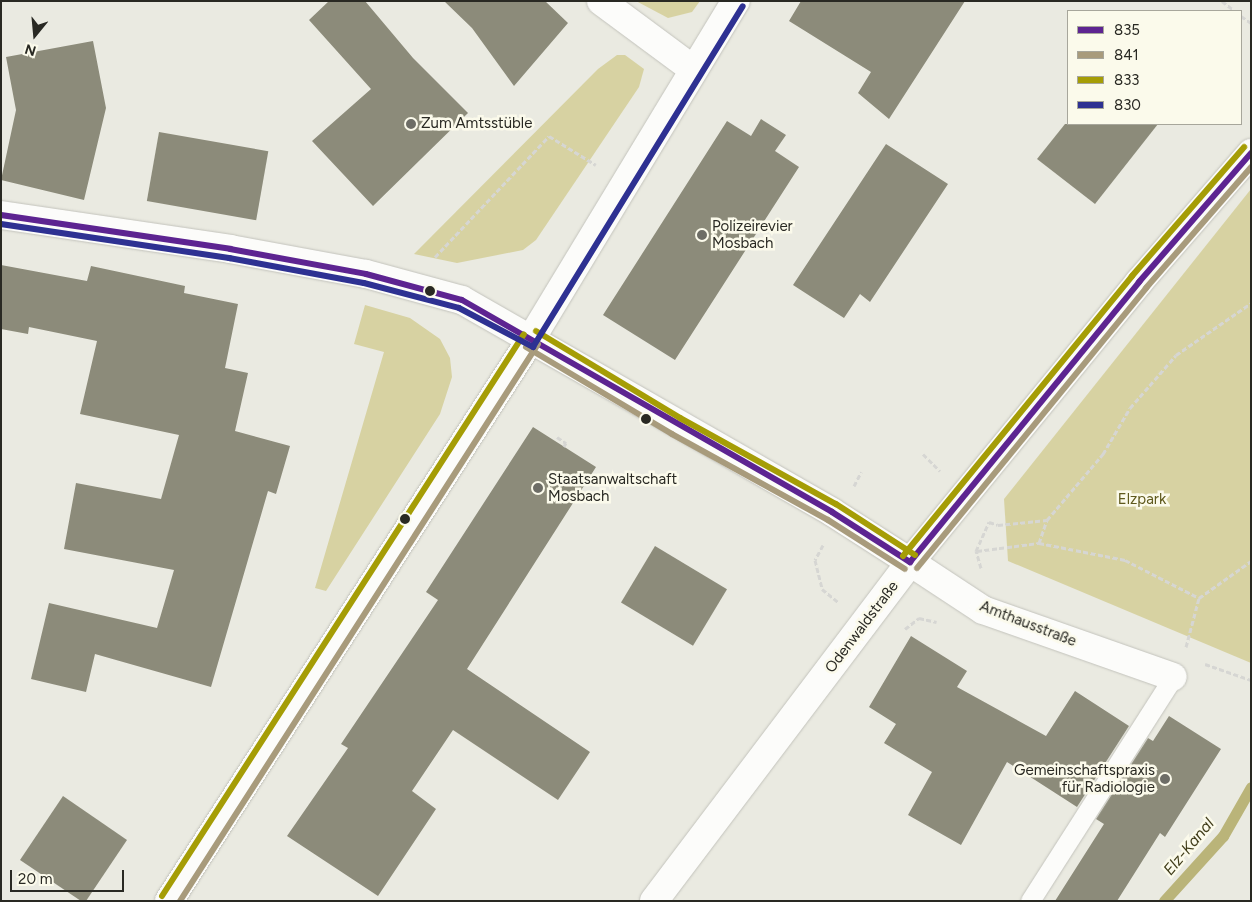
<!DOCTYPE html>
<html>
<head>
<meta charset="utf-8">
<style>
	body { margin:0 }
	#map { position:relative; width:1252px; height:902px; overflow:hidden; background:#eaeae1; font-family:Figtree,sans-serif }
	div>[style] { position:absolute }
	.green>* { inset:0; background:#d7d2a2 }
	.stream>* { height:11px; margin:-5.5px; padding:0 5.5px; transform-origin:5.5px; border-radius:5.5px; background:#bab479 }
	.building>* { inset:0; background:#8c8b7a; transform-origin:0 0 }
	.path>* { height:3px; margin-top:-1.5px; transform-origin:0; background:repeating-linear-gradient(90deg,#d6d6d3 0 5px,transparent 0 7.5px) }
	.roads { filter:drop-shadow(0 0 1px #c3c3bc) drop-shadow(0 0 1px #c3c3bc) }
	.lane>* { height:19px; margin:-9.5px; padding:0 9.5px; transform-origin:9.5px; border-radius:9.5px; background:#fcfcfa }
	.street>* { height:28px; margin:-14px; padding:0 14px; transform-origin:14px; border-radius:14px; background:#fcfcfa }
	.secondary>* { height:28px; margin:-14px; padding:0 14px; transform-origin:14px; border-radius:14px; background:#fcfcfa }
	.primary>* { height:28px; margin:-14px; padding:0 14px; transform-origin:14px; border-radius:14px; background:#fcfcfa }
	.bus-1>* { height:6px; margin:-3px; padding:0 3px; transform-origin:3px; border-radius:3px; background:#5d2491 }
	.bus-2>* { height:6px; margin:-3px; padding:0 3px; transform-origin:3px; border-radius:3px; background:#a89b7c }
	.bus-3>* { height:6px; margin:-3px; padding:0 3px; transform-origin:3px; border-radius:3px; background:#a59d06 }
	.bus-4>* { height:6px; margin:-3px; padding:0 3px; transform-origin:3px; border-radius:3px; background:#2e3192 }
	.dots>* { width:14px; height:14px; translate:-50% -50%; box-sizing:border-box; border:2px solid #fbfaeb; border-radius:50% }
	span { translate:-50% -50%; white-space:nowrap; text-align:center; line-height:1.15; -webkit-text-stroke:5px #fbfaeb; paint-order:stroke }
	.poi-label { font-size:15px; color:#292923 }
	.left { translate:0 -50%; text-align:left }
	.right { translate:-100% -50%; text-align:right }
	.park-label { font-size:15px; color:#5f591d }
	.street-label { font-size:15px; color:#292923 }
	.water-label { font-size:16px; color:#403c19; font-style:italic }
	.frame { position:absolute; inset:0; border:2px solid #292923; pointer-events:none }
	.legend { position:absolute; left:1067px; top:10px; width:175px; height:115px; box-sizing:border-box; background:#fbfaeb; border:1px solid #a7a69b; margin:0; padding:6px 9px; list-style:none; font-size:15px; color:#292923 }
	.legend li { display:flex; align-items:center; gap:10px; height:25px }
	.legend b { width:25px; border:1px solid #a7a69b }
	.north { position:absolute; left:10px; top:10px; width:50px; height:50px; -webkit-text-stroke:4px #fbfaeb; paint-order:stroke; rotate:197deg; font-size:14px; font-weight:700; line-height:20px; text-align:center; color:#292923 }
	.north::after { content:''; display:block; margin:auto; width:18px; height:22px; background:#292923; clip-path:polygon(50% 0,100% 100%,50% 72%,0 100%) }
	.scale { position:absolute; left:10px; top:870px; width:114px; height:22px; box-sizing:border-box; border:2px solid #292923; border-top:0; padding-left:6px; font-size:15px; line-height:18px; white-space:nowrap; color:#292923; -webkit-text-stroke:4px #fbfaeb; paint-order:stroke }
</style>
</head>
<body>
<div id="map">
	<div class="green">
		<div style="clip-path:polygon(636px 1px,700px 1px,692px 12px,668px 18px)"></div>
		<div style="clip-path:polygon(617px 55px,625px 55px,644px 69px,639px 87px,536px 240px,523px 250px,457px 263px,414px 254px,598px 69px)"></div>
		<div style="clip-path:polygon(1251px 189px,1251px 663px,1008px 561px,1004px 499px)"></div>
		<div style="clip-path:polygon(365px 305px,410px 318px,440px 339px,450px 358px,452px 377px,440px 414px,326px 591px,315px 588px,384px 352px,354px 344px)"></div>
	</div>
	<div class="stream">
		<div style="left:1164px;top:901px;width:88px;rotate:-47.8deg"></div>
		<div style="left:1223px;top:836px;width:56px;rotate:-60.3deg"></div>
	</div>
	<div class="building">
		<div style="clip-path:polygon(329px 1px,365px 1px,413px 58px,468px 113px,373px 206px,312px 141px,371px 89px,309px 20px)"></div>
		<div style="clip-path:polygon(444px 1px,545px 1px,568px 23px,514px 86px,472px 28px)"></div>
		<div style="clip-path:polygon(801px 1px,965px 1px,889px 119px,858px 93px,871px 72px,789px 21px)"></div>
		<div style="clip-path:polygon(93px 41px,106px 108px,84px 200px,1px 180px,16px 110px,6px 57px)"></div>
		<div style="clip-path:polygon(761px 119px,786px 135px,775px 151px,799px 167px,675px 360px,603px 315px,727px 121px,751px 136px)"></div>
		<div style="clip-path:polygon(1065px 124px,1158px 124px,1095px 204px,1037px 159px)"></div>
		<div style="left:159px;top:132px;width:111px;height:70px;rotate:10deg"></div>
		<div style="clip-path:polygon(886px 144px,948px 184px,870px 302px,860px 294px,844px 318px,793px 285px)"></div>
		<div style="clip-path:polygon(1px 265px,87px 281px,91px 266px,185px 286px,184px 293px,238px 304px,225px 368px,248px 373px,235px 431px,290px 446px,276px 494px,268px 491px,211px 687px,95px 654px,86px 692px,31px 679px,49px 603px,157px 628px,174px 570px,64px 549px,76px 483px,161px 499px,179px 435px,80px 414px,97px 341px,29px 327px,28px 334px,1px 329px)"></div>
		<div style="clip-path:polygon(533px 427px,596px 467px,467px 669px,590px 752px,558px 800px,453px 730px,412px 791px,436px 809px,378px 896px,287px 836px,348px 748px,341px 744px,438px 600px,426px 592px)"></div>
		<div style="left:655px;top:546px;width:84px;height:66px;rotate:31deg"></div>
		<div style="clip-path:polygon(911px 636px,967px 671px,957px 687px,1046px 736px,1075px 691px,1129px 726px,1077px 807px,1007px 762px,961px 845px,908px 815px,932px 772px,884px 743px,896px 724px,869px 707px)"></div>
		<div style="clip-path:polygon(1169px 716px,1221px 749px,1165px 837px,1160px 833px,1117px 901px,1055px 901px,1104px 824px,1096px 819px,1148px 738px,1153px 741px)"></div>
		<div style="clip-path:polygon(63px 796px,127px 840px,86px 901px,81px 901px,20px 860px)"></div>
	</div>
	<div class="path">
		<div style="left:1222px;top:1px;width:16px;rotate:38deg"></div>
		<div style="left:1241px;top:16px;width:12px;rotate:35deg"></div>
		<div style="left:435px;top:257px;width:166px;rotate:-46.7deg"></div>
		<div style="left:549px;top:136px;width:55px;rotate:31.7deg"></div>
		<div style="left:557px;top:437px;width:11px;rotate:34deg"></div>
		<div style="left:566px;top:443px;width:4px;rotate:124deg"></div>
		<div style="left:923px;top:454px;width:24px;rotate:45deg"></div>
		<div style="left:854px;top:486px;width:16px;rotate:-63deg"></div>
		<div style="left:1039px;top:543px;width:24px;rotate:-71deg"></div>
		<div style="left:823px;top:545px;width:17px;rotate:118deg"></div>
		<div style="left:815px;top:560px;width:30px;rotate:76deg"></div>
		<div style="left:822px;top:589px;width:22px;rotate:39deg"></div>
		<div style="left:977px;top:551px;width:63px;rotate:-7.4deg"></div>
		<div style="left:1039px;top:543px;width:88px;rotate:11.2deg"></div>
		<div style="left:1125px;top:560px;width:83px;rotate:27.2deg"></div>
		<div style="left:981px;top:568px;width:18px;rotate:-106deg"></div>
		<div style="left:976px;top:551px;width:32px;rotate:-66deg"></div>
		<div style="left:989px;top:522px;width:9px;rotate:18deg"></div>
		<div style="left:998px;top:525px;width:49px;rotate:-5.8deg"></div>
		<div style="left:1047px;top:520px;width:87px;rotate:-49.7deg"></div>
		<div style="left:1103px;top:454px;width:53px;rotate:-59.6deg"></div>
		<div style="left:1130px;top:408px;width:70px;rotate:-49deg"></div>
		<div style="left:1176px;top:355px;width:91px;rotate:-34.7deg"></div>
		<div style="left:905px;top:629px;width:18px;rotate:-38deg"></div>
		<div style="left:919px;top:618px;width:18px;rotate:13deg"></div>
		<div style="left:1186px;top:647px;width:51px;rotate:-75.1deg"></div>
		<div style="left:1199px;top:598px;width:64px;rotate:-35.4deg"></div>
		<div style="left:1205px;top:664px;width:49px;rotate:19.2deg"></div>
	</div>
	<div class="roads">
		<div class="lane">
			<div style="left:1030px;top:901px;width:266px;rotate:-57.4deg"></div>
		</div>
		<div class="street">
			<div style="left:601px;top:1px;width:114px;rotate:36.5deg"></div>
			<div style="left:910px;top:562px;width:87px;rotate:33.3deg"></div>
			<div style="left:983px;top:610px;width:201px;rotate:19.4deg"></div>
		</div>
		<div class="secondary">
			<div style="left:1px;top:215px;width:232px;rotate:8.4deg"></div>
			<div style="left:230px;top:249px;width:138px;rotate:10.4deg"></div>
			<div style="left:366px;top:274px;width:99px;rotate:15.2deg"></div>
			<div style="left:462px;top:300px;width:426px;rotate:29.8deg"></div>
			<div style="left:832px;top:512px;width:93px;rotate:32.7deg"></div>
			<div style="left:169px;top:901px;width:668px;rotate:-57.21deg"></div>
			<div style="left:531px;top:339px;width:395px;rotate:-58.8deg"></div>
		</div>
		<div class="primary">
			<div style="left:654px;top:901px;width:425px;rotate:-52.9deg"></div>
			<div style="left:910px;top:562px;width:362px;rotate:-50.7deg"></div>
			<div style="left:1139px;top:282px;width:171px;rotate:-49deg"></div>
		</div>
	</div>
	<div class="bus-1">
		<div style="left:1px;top:215px;width:232px;rotate:8.4deg"></div>
		<div style="left:230px;top:249px;width:138px;rotate:10.4deg"></div>
		<div style="left:366px;top:274px;width:99px;rotate:15.2deg"></div>
		<div style="left:462px;top:300px;width:426px;rotate:29.8deg"></div>
		<div style="left:832px;top:512px;width:93px;rotate:32.7deg"></div>
		<div style="left:910px;top:562px;width:362px;rotate:-50.7deg"></div>
		<div style="left:1139px;top:282px;width:171px;rotate:-49deg"></div>
	</div>
	<div class="bus-2">
		<div style="left:526px;top:347px;width:170px;rotate:30.8deg"></div>
		<div style="left:672px;top:434px;width:178px;rotate:28.9deg"></div>
		<div style="left:828px;top:520px;width:91px;rotate:32.5deg"></div>
		<div style="left:917px;top:568px;width:362px;rotate:-50.7deg"></div>
		<div style="left:1146px;top:288px;width:160px;rotate:-49deg"></div>
		<div style="left:180px;top:901px;width:662px;rotate:-57.27deg"></div>
	</div>
	<div class="bus-3">
		<div style="left:536px;top:331px;width:168px;rotate:31.1deg"></div>
		<div style="left:680px;top:418px;width:178px;rotate:28.9deg"></div>
		<div style="left:836px;top:504px;width:94px;rotate:32.8deg"></div>
		<div style="left:903px;top:556px;width:362px;rotate:-50.7deg"></div>
		<div style="left:1132px;top:276px;width:171px;rotate:-49deg"></div>
		<div style="left:162px;top:896px;width:668px;rotate:-57.21deg"></div>
	</div>
	<div class="bus-4">
		<div style="left:1px;top:224px;width:231px;rotate:8.5deg"></div>
		<div style="left:229px;top:258px;width:137px;rotate:10.5deg"></div>
		<div style="left:364px;top:283px;width:98px;rotate:14.7deg"></div>
		<div style="left:459px;top:308px;width:84px;rotate:27.8deg"></div>
		<div style="left:533px;top:347px;width:400px;rotate:-58.4deg"></div>
	</div>
	<div class="dots">
		<div style="left:411px;top:124px;background:#6d6d66"></div>
		<div style="left:702px;top:235px;background:#6d6d66"></div>
		<div style="left:430px;top:291px;background:#292923"></div>
		<div style="left:646px;top:419px;background:#292923"></div>
		<div style="left:538px;top:488px;background:#6d6d66"></div>
		<div style="left:405px;top:519px;background:#292923"></div>
		<div style="left:1165px;top:779px;background:#6d6d66"></div>
	</div>
	<div class="poi-label">
		<span class="left" style="left:421px;top:124px">Zum Amtsstüble</span>
		<span class="left" style="left:712px;top:235px">Polizeirevier<br>Mosbach</span>
		<span class="left" style="left:548px;top:488px">Staatsanwaltschaft<br>Mosbach</span>
		<span class="right" style="left:1155px;top:779px">Gemeinschaftspraxis<br>für Radiologie</span>
	</div>
	<div class="park-label">
		<span style="left:1142px;top:500px">Elzpark</span>
	</div>
	<div class="street-label">
		<span style="left:1028px;top:624px;rotate:21deg">Amthausstraße</span>
		<span style="left:862px;top:627px;rotate:-53deg">Odenwaldstraße</span>
	</div>
	<div class="water-label">
		<span style="left:1189px;top:847px;rotate:-50deg">Elz-Kanal</span>
	</div>
	<div class="frame"></div>
	<ul class="legend">
	<li><b style="height:6px;background:#5d2491"></b>835</li>
	<li><b style="height:6px;background:#a89b7c"></b>841</li>
	<li><b style="height:6px;background:#a59d06"></b>833</li>
	<li><b style="height:6px;background:#2e3192"></b>830</li>
	</ul>
	<div class="north">N</div>
	<div class="scale">20 m</div>
</div>
</body>
</html>
